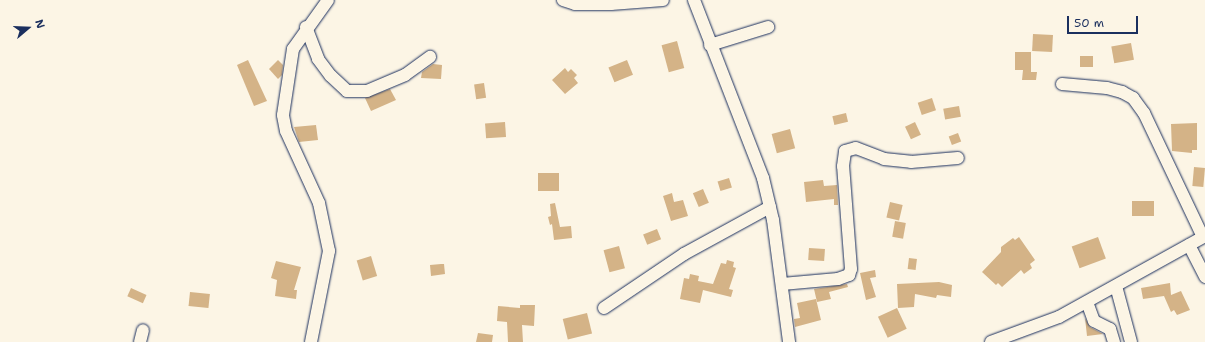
<!DOCTYPE html>
<html>
<head>
<meta charset="utf-8">
<style>
	body { margin:0 }
	#map { position:relative; width:1205px; height:342px; overflow:hidden; background:#fcf5e5; font-family:"Shantell Sans",sans-serif }
	div>[style] { position:absolute }
	.building>* { inset:0; background:#d4b387; transform-origin:0 0 }
	.roads { filter:drop-shadow(0 0 1px #1b2f5e) drop-shadow(0 0 1px #1b2f5e) }
	.minor>* { height:12px; margin:-6px; padding:0 6px; transform-origin:6px; border-radius:6px; background:#fcf5e5 }
	span { translate:-50% -50%; white-space:nowrap; text-align:center; line-height:1.15; -webkit-text-stroke:3.5px #fcf5e5; paint-order:stroke }
	.north { position:absolute; left:8px; top:8px; width:40px; height:40px; -webkit-text-stroke:3px #fcf5e5; paint-order:stroke; rotate:71deg; font-size:11px; font-weight:700; line-height:16px; text-align:center; color:#1b2f5e }
	.north::after { content:''; display:block; margin:auto; width:14px; height:18px; background:#1b2f5e; clip-path:polygon(50% 0,100% 100%,50% 72%,0 100%) }
	.scale { position:absolute; left:1067px; top:16px; width:71px; height:18px; box-sizing:border-box; border:2px solid #1b2f5e; border-top:0; padding-left:5px; font-size:12px; line-height:14px; white-space:nowrap; color:#1b2f5e; -webkit-text-stroke:3px #fcf5e5; paint-order:stroke }
</style>
</head>
<body>
<div id="map">
	<div class="building">
		<div style="left:1033px;top:34px;width:20px;height:17px;rotate:3deg"></div>
		<div style="left:677px;top:41px;width:28px;height:16px;rotate:75deg"></div>
		<div style="left:1131px;top:43px;width:17px;height:20px;rotate:80deg"></div>
		<div style="clip-path:polygon(1015px 52px,1031px 52px,1031px 72px,1037px 72px,1036px 80px,1022px 80px,1023px 70px,1015px 70px)"></div>
		<div style="left:1080px;top:56px;width:13px;height:11px"></div>
		<div style="clip-path:polygon(248px 60px,267px 101px,254px 106px,237px 65px)"></div>
		<div style="clip-path:polygon(278px 60px,283px 65px,282px 75px,278px 79px,269px 69px)"></div>
		<div style="left:627px;top:60px;width:16px;height:20px;rotate:68deg"></div>
		<div style="clip-path:polygon(433px 64px,442px 65px,441px 79px,421px 78px,422px 72px)"></div>
		<div style="clip-path:polygon(565px 68px,568px 72px,571px 69px,577px 75px,574px 78px,578px 83px,565px 94px,552px 80px)"></div>
		<div style="left:484px;top:83px;width:15px;height:10px;rotate:82deg"></div>
		<div style="clip-path:polygon(390px 89px,396px 100px,371px 111px,365px 98px)"></div>
		<div style="left:932px;top:98px;width:13px;height:15px;rotate:72deg"></div>
		<div style="left:959px;top:106px;width:11px;height:16px;rotate:80deg"></div>
		<div style="left:846px;top:113px;width:9px;height:14px;rotate:77deg"></div>
		<div style="left:505px;top:122px;width:15px;height:20px;rotate:86deg"></div>
		<div style="left:915px;top:122px;width:14px;height:11px;rotate:65deg"></div>
		<div style="clip-path:polygon(1197px 123px,1197px 150px,1192px 150px,1192px 153px,1172px 151px,1171px 124px)"></div>
		<div style="clip-path:polygon(316px 125px,318px 140px,299px 142px,294px 127px)"></div>
		<div style="left:790px;top:129px;width:20px;height:19px;rotate:75deg"></div>
		<div style="left:958px;top:133px;width:9px;height:10px;rotate:69deg"></div>
		<div style="left:1194px;top:167px;width:11px;height:19px;rotate:5deg"></div>
		<div style="left:538px;top:173px;width:21px;height:18px"></div>
		<div style="left:729px;top:178px;width:10px;height:12px;rotate:73deg"></div>
		<div style="clip-path:polygon(823px 180px,824px 186px,837px 185px,838px 205px,834px 205px,834px 199px,806px 202px,804px 182px)"></div>
		<div style="left:703px;top:189px;width:15px;height:11px;rotate:67deg"></div>
		<div style="clip-path:polygon(672px 193px,674px 202px,683px 200px,688px 216px,671px 221px,663px 196px)"></div>
		<div style="left:1132px;top:201px;width:22px;height:15px"></div>
		<div style="left:890px;top:202px;width:13px;height:16px;rotate:13deg"></div>
		<div style="clip-path:polygon(555px 203px,560px 227px,571px 226px,572px 238px,554px 240px,552px 224px,550px 225px,548px 217px,551px 216px,550px 204px)"></div>
		<div style="left:895px;top:221px;width:11px;height:16px;rotate:10deg"></div>
		<div style="left:657px;top:229px;width:11px;height:15px;rotate:68deg"></div>
		<div style="clip-path:polygon(1019px 237px,1035px 260px,1030px 264px,1032px 268px,1024px 274px,1021px 270px,1002px 287px,998px 283px,996px 285px,982px 272px,1001px 252px,1001px 247px,1013px 238px,1015px 240px)"></div>
		<div style="left:1098px;top:237px;width:23px;height:28px;rotate:70deg"></div>
		<div style="left:619px;top:246px;width:23px;height:16px;rotate:75deg"></div>
		<div style="left:809px;top:248px;width:16px;height:12px;rotate:4deg"></div>
		<div style="left:371px;top:256px;width:21px;height:15px;rotate:73deg"></div>
		<div style="left:909px;top:258px;width:8px;height:11px;rotate:7deg"></div>
		<div style="clip-path:polygon(727px 260px,734px 262px,733px 267px,736px 268px,729px 289px,733px 290px,731px 297px,703px 290px,700px 303px,680px 299px,684px 278px,689px 279px,690px 274px,699px 276px,698px 281px,713px 284px,721px 263px,726px 264px)"></div>
		<div style="clip-path:polygon(276px 261px,301px 267px,294px 290px,297px 290px,296px 299px,275px 296px,277px 280px,271px 278px)"></div>
		<div style="clip-path:polygon(441px 264px,444px 264px,445px 274px,431px 276px,430px 265px)"></div>
		<div style="clip-path:polygon(875px 270px,876px 277px,870px 278px,876px 297px,866px 300px,860px 273px)"></div>
		<div style="clip-path:polygon(939px 282px,952px 285px,951px 297px,937px 295px,936px 298px,915px 294px,914px 307px,898px 308px,897px 284px)"></div>
		<div style="clip-path:polygon(1170px 283px,1171px 295px,1181px 291px,1190px 310px,1177px 315px,1174px 310px,1171px 312px,1164px 296px,1143px 299px,1141px 288px)"></div>
		<div style="clip-path:polygon(847px 284px,848px 287px,829px 292px,831px 299px,817px 302px,814px 289px)"></div>
		<div style="left:131px;top:288px;width:17px;height:9px;rotate:24deg"></div>
		<div style="left:190px;top:292px;width:20px;height:14px;rotate:6deg"></div>
		<div style="clip-path:polygon(816px 299px,821px 320px,795px 327px,794px 319px,800px 318px,797px 303px)"></div>
		<div style="clip-path:polygon(520px 305px,535px 305px,534px 326px,522px 325px,523px 342px,508px 342px,507px 322px,497px 321px,498px 306px,520px 308px)"></div>
		<div style="left:897px;top:308px;width:23px;height:21px;rotate:65deg"></div>
		<div style="left:587px;top:313px;width:21px;height:25px;rotate:76deg"></div>
		<div style="clip-path:polygon(1085px 318px,1090px 327px,1103px 334px,1087px 336px)"></div>
		<div style="clip-path:polygon(478px 333px,493px 335px,492px 342px,476px 342px)"></div>
	</div>
	<div class="roads">
		<div class="minor">
			<div style="left:563px;top:0;width:13px;rotate:18deg"></div>
			<div style="left:575px;top:4px;width:36px"></div>
			<div style="left:611px;top:4px;width:52px;rotate:-4.4deg"></div>
			<div style="left:694px;top:0;width:191px;rotate:68.8deg"></div>
			<div style="left:763px;top:178px;width:43px;rotate:76.6deg"></div>
			<div style="left:773px;top:220px;width:123px;rotate:82.5deg"></div>
			<div style="left:306px;top:27px;width:34px;rotate:69deg"></div>
			<div style="left:318px;top:59px;width:21px;rotate:53deg"></div>
			<div style="left:331px;top:76px;width:22px;rotate:43deg"></div>
			<div style="left:347px;top:91px;width:20px"></div>
			<div style="left:367px;top:91px;width:41px;rotate:-22.8deg"></div>
			<div style="left:405px;top:75px;width:31px;rotate:-36deg"></div>
			<div style="left:710px;top:45px;width:61px;rotate:-17.2deg"></div>
			<div style="left:1062px;top:84px;width:45px;rotate:5.1deg"></div>
			<div style="left:1107px;top:88px;width:16px;rotate:15deg"></div>
			<div style="left:1122px;top:92px;width:13px;rotate:29deg"></div>
			<div style="left:1133px;top:98px;width:19px;rotate:54deg"></div>
			<div style="left:1144px;top:113px;width:137px;rotate:64.6deg"></div>
			<div style="left:1189px;top:245px;width:36px;rotate:63deg"></div>
			<div style="left:782px;top:284px;width:56px;rotate:-5.1deg"></div>
			<div style="left:838px;top:279px;width:12px;rotate:-20deg"></div>
			<div style="left:849px;top:275px;width:6px;rotate:-72deg"></div>
			<div style="left:851px;top:269px;width:103px;rotate:-94.4deg"></div>
			<div style="left:843px;top:166px;width:15px;rotate:-82deg"></div>
			<div style="left:845px;top:151px;width:11px;rotate:-15deg"></div>
			<div style="left:856px;top:148px;width:30px;rotate:21deg"></div>
			<div style="left:884px;top:159px;width:27px;rotate:6deg"></div>
			<div style="left:911px;top:162px;width:47px;rotate:-4.9deg"></div>
			<div style="left:1116px;top:286px;width:58px;rotate:75deg"></div>
			<div style="left:1087px;top:302px;width:20px;rotate:70deg"></div>
			<div style="left:1094px;top:321px;width:18px;rotate:27deg"></div>
			<div style="left:1110px;top:329px;width:14px;rotate:73deg"></div>
			<div style="left:604px;top:308px;width:97px;rotate:-34deg"></div>
			<div style="left:684px;top:254px;width:98px;rotate:-28.7deg"></div>
			<div style="left:140px;top:342px;width:12px;rotate:-76deg"></div>
			<div style="left:311px;top:342px;width:93px;rotate:-78.8deg"></div>
			<div style="left:329px;top:251px;width:49px;rotate:-101.8deg"></div>
			<div style="left:319px;top:203px;width:79px;rotate:-114.6deg"></div>
			<div style="left:286px;top:131px;width:16px;rotate:-101deg"></div>
			<div style="left:283px;top:115px;width:67px;rotate:-81.4deg"></div>
			<div style="left:293px;top:49px;width:60px;rotate:-54.5deg"></div>
			<div style="left:991px;top:342px;width:72px;rotate:-20.2deg"></div>
			<div style="left:1059px;top:317px;width:167px;rotate:-29deg"></div>
		</div>
	</div>
	<div class="north">N</div>
	<div class="scale">50 m</div>
</div>
</body>
</html>
